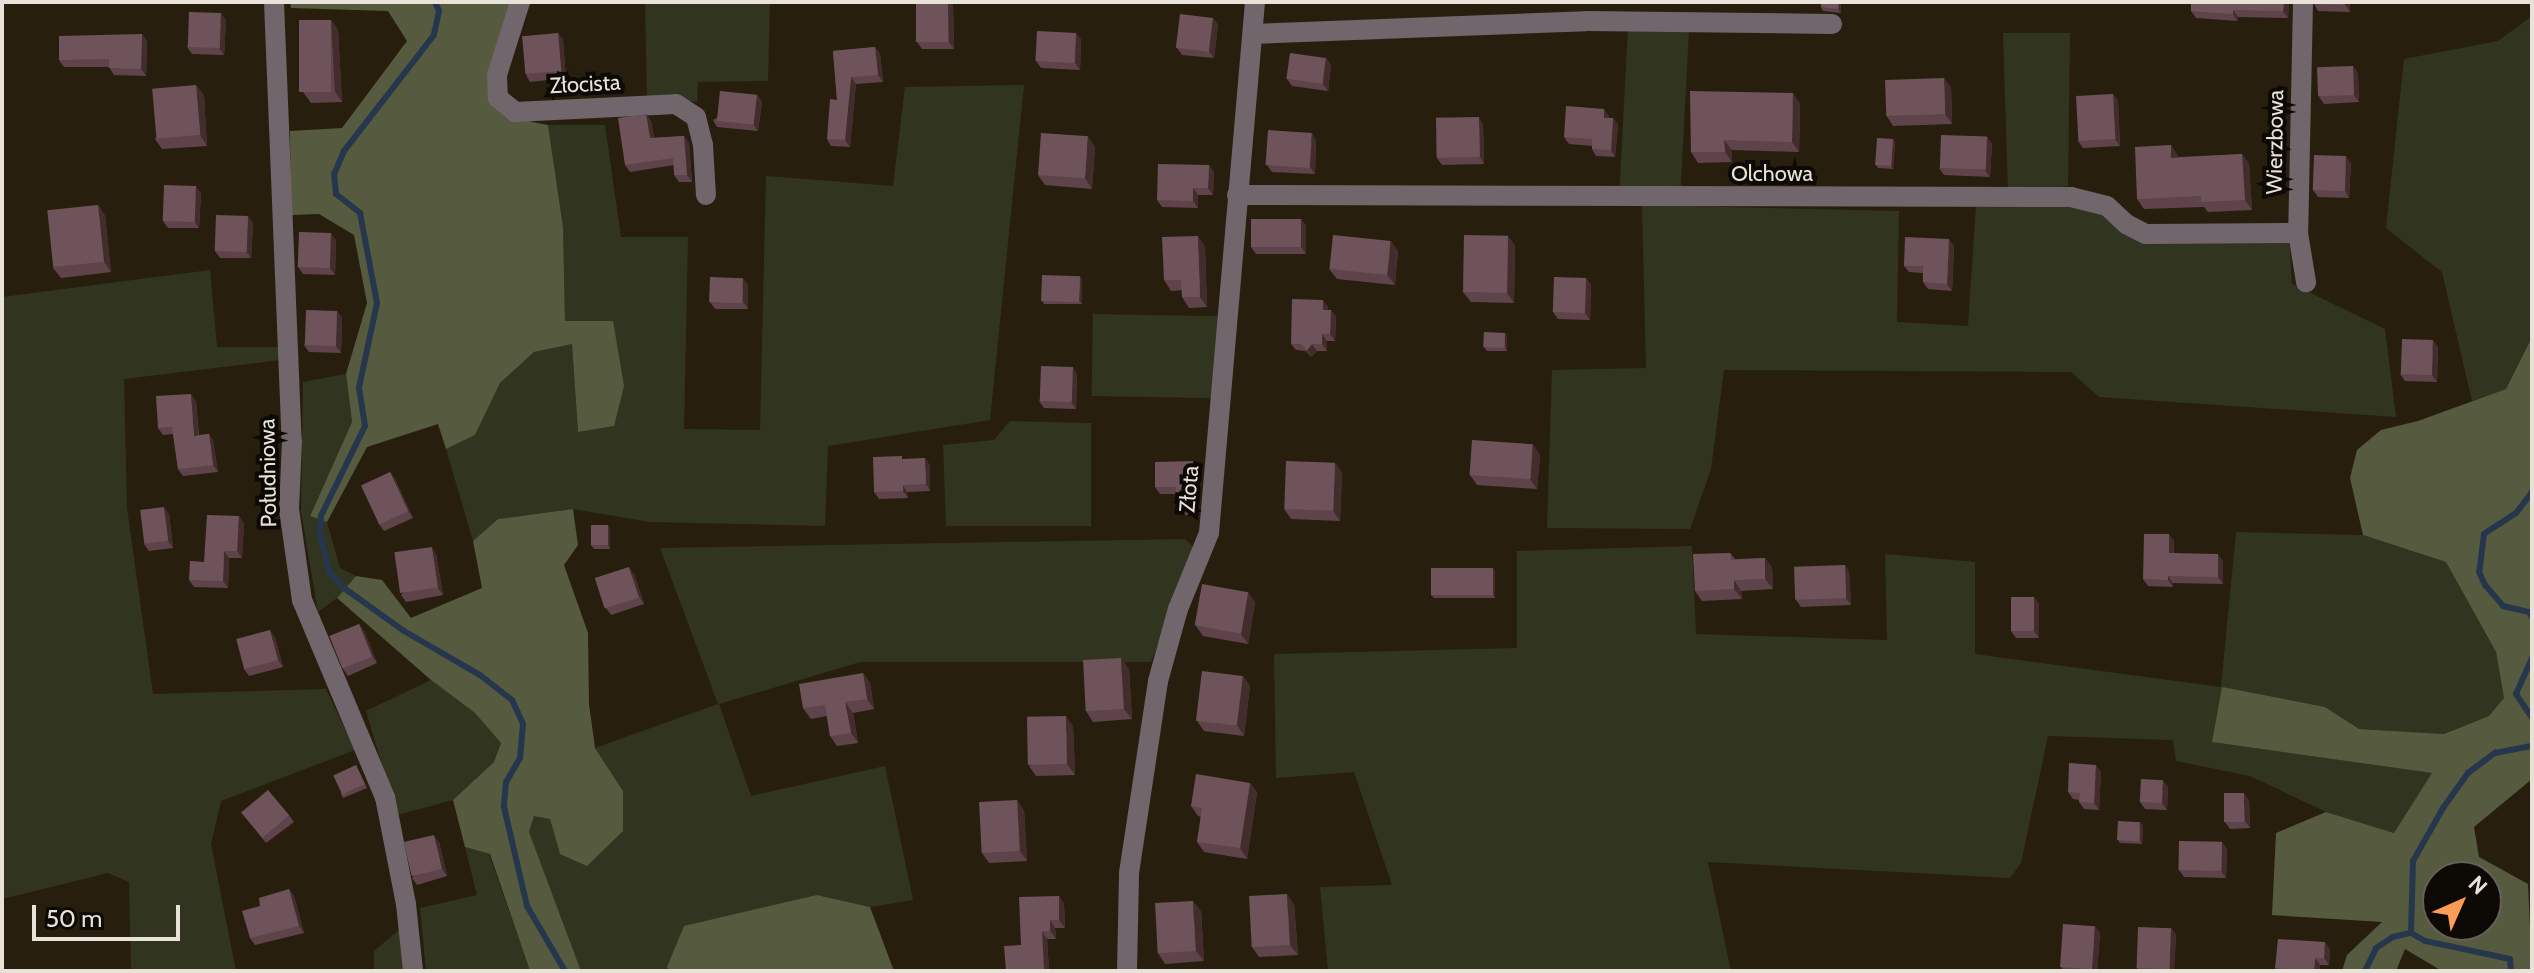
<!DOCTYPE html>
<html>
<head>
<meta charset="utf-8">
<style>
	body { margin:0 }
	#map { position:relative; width:2534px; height:973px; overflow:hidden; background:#281e0e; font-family:Cabin,sans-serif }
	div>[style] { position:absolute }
	.green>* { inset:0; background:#313520; transform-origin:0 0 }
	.forest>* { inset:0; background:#565b3f }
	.stream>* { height:6px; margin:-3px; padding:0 3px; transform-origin:3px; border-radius:3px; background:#26374d }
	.minor>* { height:20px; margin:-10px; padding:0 10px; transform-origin:10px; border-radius:10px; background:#70666b }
	.wall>* { inset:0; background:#5f434b }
	.shaded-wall>* { inset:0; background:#432d2c }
	.building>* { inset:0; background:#6e545a; transform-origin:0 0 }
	span { translate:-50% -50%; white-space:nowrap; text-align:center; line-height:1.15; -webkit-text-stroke:8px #0d0904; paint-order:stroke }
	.street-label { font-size:22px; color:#e9e2d8 }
	.frame { position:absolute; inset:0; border:4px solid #e9e2d8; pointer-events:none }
	.north { position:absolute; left:2422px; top:861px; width:80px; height:80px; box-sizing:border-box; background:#0d0904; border:2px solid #656059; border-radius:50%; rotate:45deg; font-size:22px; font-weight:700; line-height:32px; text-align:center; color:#e9e2d8 }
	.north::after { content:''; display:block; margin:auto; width:28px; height:36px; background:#fd9c56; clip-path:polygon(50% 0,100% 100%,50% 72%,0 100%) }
	.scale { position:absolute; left:32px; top:905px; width:148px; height:36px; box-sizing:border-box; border:4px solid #e9e2d8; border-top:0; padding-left:10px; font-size:24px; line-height:28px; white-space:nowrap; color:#e9e2d8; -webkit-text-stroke:6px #0d0904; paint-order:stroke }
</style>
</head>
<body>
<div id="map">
	<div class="green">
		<div style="clip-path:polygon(645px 2px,770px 2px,768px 81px,698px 82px,697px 102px,647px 97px)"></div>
		<div style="clip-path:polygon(2532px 16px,2532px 337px,2506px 389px,2472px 401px,2442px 272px,2386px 228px,2404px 59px,2498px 41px)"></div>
		<div style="left:1628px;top:28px;width:61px;height:159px;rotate:3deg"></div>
		<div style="clip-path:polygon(2003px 33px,2070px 33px,2068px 186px,2008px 193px)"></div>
		<div style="clip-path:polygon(1024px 85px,990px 420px,828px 446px,825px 526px,650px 522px,573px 509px,498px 519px,473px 541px,446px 449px,475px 435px,500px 383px,534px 352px,572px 344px,578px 432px,614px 426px,565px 321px,563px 227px,548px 125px,605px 125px,621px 237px,688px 237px,684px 429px,760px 430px,766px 176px,893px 186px,905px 87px)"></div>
		<div style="clip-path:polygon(1642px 205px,1899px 211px,1897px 322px,1968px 326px,1976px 207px,2069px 205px,2100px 212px,2133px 239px,2289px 240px,2292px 284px,2385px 329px,2396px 417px,2099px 397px,2071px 372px,1724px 370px,1711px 469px,1690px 529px,1547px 528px,1552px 370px,1646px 368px)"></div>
		<div style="clip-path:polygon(210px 270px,217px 347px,281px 347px,280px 360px,124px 379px,127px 508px,153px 694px,326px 689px,355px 750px,221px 801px,211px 844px,236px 971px,131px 971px,129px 882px,108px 873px,2px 899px,2px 297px)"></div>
		<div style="left:1093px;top:314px;width:126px;height:82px;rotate:1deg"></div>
		<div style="clip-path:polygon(346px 374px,352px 422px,310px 515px,327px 522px,340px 568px,356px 576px,337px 598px,318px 612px,301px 511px,303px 382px)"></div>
		<div style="clip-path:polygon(1010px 421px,1091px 423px,1091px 526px,946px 526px,943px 445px,994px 440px)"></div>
		<div style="clip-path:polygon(2236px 532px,2363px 535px,2446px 562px,2496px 652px,2504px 698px,2489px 716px,2444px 734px,2358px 729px,2325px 707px,2212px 742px,2433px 773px,2394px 833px,2326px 812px,2250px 776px,2176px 761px,2173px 740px,2048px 736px,2021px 863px,2010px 878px,1708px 862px,1731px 971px,1328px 971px,1320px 887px,1392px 885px,1354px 772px,1276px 778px,1274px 654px,1517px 648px,1517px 551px,1692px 546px,1696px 634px,1887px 640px,1885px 554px,1975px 562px,1975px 654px,2221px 687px)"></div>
		<div style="clip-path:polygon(1185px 539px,1196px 550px,1151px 662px,860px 662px,719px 704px,751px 796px,885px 766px,913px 900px,870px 907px,817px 895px,667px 967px,670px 971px,581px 971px,529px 832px,534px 815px,550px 819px,560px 854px,623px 791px,595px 748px,718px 704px,660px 548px)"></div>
		<div style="clip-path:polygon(431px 680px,475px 713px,501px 743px,494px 762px,453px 800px,397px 815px,366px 711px)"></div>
		<div style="clip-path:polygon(465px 847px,489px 854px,530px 971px,426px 971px,420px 908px,477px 895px)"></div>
		<div style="clip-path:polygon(400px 929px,405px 971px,374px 971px,374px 951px)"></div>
	</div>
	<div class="forest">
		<div style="clip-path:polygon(290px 2px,513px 2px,487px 81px,512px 118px,548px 125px,563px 227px,565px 321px,613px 321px,624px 386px,614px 426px,578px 432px,572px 344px,534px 352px,500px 383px,475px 435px,446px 449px,438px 424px,367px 447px,327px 522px,310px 516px,352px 422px,346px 374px,367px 303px,354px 235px,319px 214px,291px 215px,290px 131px,342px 128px,407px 41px,388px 11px,291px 8px)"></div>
		<div style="clip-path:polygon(evenodd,2532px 337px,2532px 779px,2474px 827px,2479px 857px,2528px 884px,2532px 971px,2442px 971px,2405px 949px,2396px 971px,2342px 971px,2347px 955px,2382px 922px,2272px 915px,2276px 833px,2326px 812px,2394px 833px,2432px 773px,2212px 742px,2222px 687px,2325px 707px,2359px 729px,2444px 734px,2489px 716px,2504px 698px,2496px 652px,2446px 562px,2363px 535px,2350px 478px,2357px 450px,2381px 430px,2418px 421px,2506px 389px,2532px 337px,2486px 877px,2486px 925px,2438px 925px,2438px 877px,2486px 877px)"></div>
		<div style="clip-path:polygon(573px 509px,578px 545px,564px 565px,588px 633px,589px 704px,595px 748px,623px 791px,623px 831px,587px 866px,560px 854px,550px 819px,534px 816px,529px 832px,581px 971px,530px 971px,490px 854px,465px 847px,453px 800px,494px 762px,501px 743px,475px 713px,431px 680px,337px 598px,356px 576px,382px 580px,411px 618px,482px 588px,473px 541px,498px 519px)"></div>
		<div style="clip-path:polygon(817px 895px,870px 907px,894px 971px,670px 971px,667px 967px,684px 926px)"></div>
	</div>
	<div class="stream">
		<div style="left:435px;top:2px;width:10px;rotate:66deg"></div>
		<div style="left:439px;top:11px;width:25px;rotate:102deg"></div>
		<div style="left:434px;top:35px;width:147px;rotate:127.8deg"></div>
		<div style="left:344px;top:151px;width:25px;rotate:113deg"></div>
		<div style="left:334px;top:174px;width:20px;rotate:84deg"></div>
		<div style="left:336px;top:194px;width:31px;rotate:38deg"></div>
		<div style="left:360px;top:213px;width:92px;rotate:79.3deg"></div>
		<div style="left:377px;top:303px;width:87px;rotate:102deg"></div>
		<div style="left:359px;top:388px;width:38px;rotate:81deg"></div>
		<div style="left:365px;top:426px;width:100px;rotate:116.1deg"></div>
		<div style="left:321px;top:516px;width:18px;rotate:93deg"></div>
		<div style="left:320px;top:534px;width:38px;rotate:76deg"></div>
		<div style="left:329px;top:571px;width:23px;rotate:49deg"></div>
		<div style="left:344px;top:588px;width:74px;rotate:35.6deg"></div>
		<div style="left:404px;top:631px;width:88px;rotate:30.1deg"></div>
		<div style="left:480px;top:675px;width:41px;rotate:38deg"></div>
		<div style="left:512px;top:700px;width:26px;rotate:65deg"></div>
		<div style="left:523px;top:724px;width:34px;rotate:95deg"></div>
		<div style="left:520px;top:758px;width:28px;rotate:120deg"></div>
		<div style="left:506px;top:782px;width:25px;rotate:95deg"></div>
		<div style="left:504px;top:807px;width:102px;rotate:76.9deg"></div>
		<div style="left:527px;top:906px;width:75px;rotate:59.7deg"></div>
		<div style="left:2532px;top:492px;width:26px;rotate:127deg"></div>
		<div style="left:2516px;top:513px;width:38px;rotate:147deg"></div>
		<div style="left:2484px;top:534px;width:38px;rotate:97deg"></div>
		<div style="left:2479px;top:572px;width:14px;rotate:65deg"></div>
		<div style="left:2485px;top:585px;width:28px;rotate:49deg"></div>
		<div style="left:2503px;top:606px;width:27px;rotate:13deg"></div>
		<div style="left:2529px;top:612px;width:6px;rotate:59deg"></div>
		<div style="left:2532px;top:658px;width:39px;rotate:114deg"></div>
		<div style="left:2516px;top:694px;width:29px;rotate:56deg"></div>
		<div style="left:2365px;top:971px;width:25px;rotate:-64deg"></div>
		<div style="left:2376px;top:948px;width:20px;rotate:-33deg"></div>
		<div style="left:2393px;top:937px;width:18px;rotate:-13deg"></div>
		<div style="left:2511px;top:971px;width:12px;rotate:-95deg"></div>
		<div style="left:2510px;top:959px;width:87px;rotate:-168deg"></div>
		<div style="left:2425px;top:941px;width:16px;rotate:-150deg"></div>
		<div style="left:2411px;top:933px;width:72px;rotate:-88.4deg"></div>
		<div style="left:2413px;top:861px;width:61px;rotate:-60.5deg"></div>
		<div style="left:2443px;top:808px;width:43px;rotate:-54.5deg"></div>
		<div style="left:2468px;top:773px;width:34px;rotate:-37deg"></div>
		<div style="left:2495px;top:753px;width:38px;rotate:-11deg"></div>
	</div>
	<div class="minor">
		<div style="left:274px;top:2px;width:439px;rotate:87.7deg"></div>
		<div style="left:292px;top:441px;width:68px;rotate:92.5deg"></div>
		<div style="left:289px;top:509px;width:92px;rotate:81.9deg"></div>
		<div style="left:302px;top:600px;width:214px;rotate:67.2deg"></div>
		<div style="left:385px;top:797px;width:109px;rotate:78.9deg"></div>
		<div style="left:406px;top:904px;width:67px;rotate:84deg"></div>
		<div style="left:520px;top:2px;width:77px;rotate:107.5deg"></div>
		<div style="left:497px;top:75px;width:23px;rotate:88deg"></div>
		<div style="left:498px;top:98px;width:22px;rotate:39deg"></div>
		<div style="left:515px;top:112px;width:161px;rotate:-2.8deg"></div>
		<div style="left:676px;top:104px;width:24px;rotate:33deg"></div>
		<div style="left:696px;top:117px;width:29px;rotate:76deg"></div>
		<div style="left:703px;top:145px;width:50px;rotate:86.6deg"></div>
		<div style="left:2303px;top:2px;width:231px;rotate:91.2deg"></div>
		<div style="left:2298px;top:233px;width:50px;rotate:80.7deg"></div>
		<div style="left:1253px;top:34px;width:333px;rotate:-2.2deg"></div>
		<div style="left:1586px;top:21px;width:246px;rotate:0.7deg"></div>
		<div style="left:1237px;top:195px;width:834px;rotate:0.14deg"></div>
		<div style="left:2071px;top:197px;width:37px;rotate:14deg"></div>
		<div style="left:2107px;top:206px;width:26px;rotate:43deg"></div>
		<div style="left:2126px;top:224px;width:22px;rotate:27deg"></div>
		<div style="left:2146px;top:234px;width:152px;rotate:-0.4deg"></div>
		<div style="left:1127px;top:971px;width:98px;rotate:-88.8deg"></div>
		<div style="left:1129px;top:873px;width:194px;rotate:-81.4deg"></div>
		<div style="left:1158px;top:681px;width:75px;rotate:-74.5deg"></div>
		<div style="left:1178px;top:609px;width:82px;rotate:-67.8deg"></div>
		<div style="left:1209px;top:533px;width:533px;rotate:-85.05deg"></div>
	</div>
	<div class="wall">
		<div style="clip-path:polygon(916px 2px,951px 2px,953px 4px,954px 49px,922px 49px,917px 42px)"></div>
		<div style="clip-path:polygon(1821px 2px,1841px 2px,1841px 13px,1823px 11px,1821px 7px)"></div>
		<div style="clip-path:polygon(2191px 2px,2289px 2px,2288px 18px,2238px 17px,2237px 21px,2196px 18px,2191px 11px)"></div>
		<div style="clip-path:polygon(2313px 2px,2350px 2px,2350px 12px,2318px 11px)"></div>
		<div style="clip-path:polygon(1213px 18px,1218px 25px,1214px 58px,1182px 55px,1177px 48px)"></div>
		<div style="clip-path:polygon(226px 20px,224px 55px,192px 54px,187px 47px)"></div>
		<div style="clip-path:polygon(331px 20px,338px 30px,342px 102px,311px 103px,303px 92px)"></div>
		<div style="clip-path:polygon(558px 33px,563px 40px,566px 78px,530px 82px,526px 75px)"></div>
		<div style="clip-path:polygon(1076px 33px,1081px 40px,1080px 70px,1041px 68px,1036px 61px)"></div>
		<div style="clip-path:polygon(142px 34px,147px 41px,146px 76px,114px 75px,109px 67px,64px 67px,59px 60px)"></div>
		<div style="clip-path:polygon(875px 47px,880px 54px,883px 82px,856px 84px,850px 147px,831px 146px,827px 139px,837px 100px,833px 51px)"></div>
		<div style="clip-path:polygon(1326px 58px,1331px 65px,1328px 91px,1292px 86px,1287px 79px)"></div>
		<div style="clip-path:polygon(2353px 66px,2358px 73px,2359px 102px,2324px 104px,2319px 97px)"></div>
		<div style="clip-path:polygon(1944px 78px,1951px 88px,1952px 124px,1893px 126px,1886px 115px)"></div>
		<div style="clip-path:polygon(196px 85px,204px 96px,207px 146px,162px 149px,155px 139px)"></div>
		<div style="clip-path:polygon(2113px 94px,2118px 101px,2120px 146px,2083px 148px,2078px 141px)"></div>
		<div style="clip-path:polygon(757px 95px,762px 102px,758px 131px,717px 127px,713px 120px)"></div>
		<div style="clip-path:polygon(1800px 103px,1799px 152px,1732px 150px,1732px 162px,1698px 163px,1691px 152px)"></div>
		<div style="clip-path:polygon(646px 114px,651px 121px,654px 138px,684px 136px,689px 143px,692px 182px,679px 182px,674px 175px,674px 165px,630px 172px,625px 165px)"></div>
		<div style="clip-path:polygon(1609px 116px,1609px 118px,1613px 118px,1618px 125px,1615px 157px,1596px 156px,1592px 149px,1592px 146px,1569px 144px,1564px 137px)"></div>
		<div style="clip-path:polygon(1483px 124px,1484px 164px,1442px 165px,1437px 158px)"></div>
		<div style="clip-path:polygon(1987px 137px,1992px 144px,1990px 177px,1944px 175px,1939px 168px)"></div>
		<div style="clip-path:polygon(1893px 139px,1895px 142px,1893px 169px,1878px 168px,1876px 165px)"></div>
		<div style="clip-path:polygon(1316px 140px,1315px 174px,1272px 172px,1267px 165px)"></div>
		<div style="clip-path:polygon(2171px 145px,2178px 157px,2242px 154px,2249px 164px,2252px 210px,2208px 212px,2204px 207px,2144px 209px,2137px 199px)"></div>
		<div style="clip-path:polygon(1095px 147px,1092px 189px,1045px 185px,1038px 175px)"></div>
		<div style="clip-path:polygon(2351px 163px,2349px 198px,2318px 197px,2313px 190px)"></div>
		<div style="clip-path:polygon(1209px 165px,1214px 172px,1213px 195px,1198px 195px,1198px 208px,1162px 207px,1157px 200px)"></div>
		<div style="clip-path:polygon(201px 193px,199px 228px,168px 228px,163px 221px)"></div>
		<div style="clip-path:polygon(98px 205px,105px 216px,111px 272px,61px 278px,53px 268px)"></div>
		<div style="clip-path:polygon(248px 216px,253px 223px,251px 258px,220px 258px,215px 251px)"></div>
		<div style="clip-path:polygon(1301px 219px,1306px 226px,1306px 254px,1256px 254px,1251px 247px)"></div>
		<div style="clip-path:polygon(1508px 236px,1515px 246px,1514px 303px,1471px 302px,1463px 292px)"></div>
		<div style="clip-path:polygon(336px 240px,335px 275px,303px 274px,298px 267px)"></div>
		<div style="clip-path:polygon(1205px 246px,1207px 307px,1189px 308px,1182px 297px,1182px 290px,1171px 291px,1164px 280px)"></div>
		<div style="clip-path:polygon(1954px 246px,1952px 291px,1928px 289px,1923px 282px,1923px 273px,1909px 272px,1904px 266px)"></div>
		<div style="clip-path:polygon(1398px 251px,1395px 285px,1337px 279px,1329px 269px)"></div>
		<div style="clip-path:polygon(1080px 276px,1082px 280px,1082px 304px,1044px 304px,1042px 301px)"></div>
		<div style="clip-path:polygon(1586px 278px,1591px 285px,1590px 320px,1558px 319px,1553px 312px)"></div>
		<div style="clip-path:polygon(748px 285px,748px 309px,715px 309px,710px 302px)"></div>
		<div style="clip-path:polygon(1328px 307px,1328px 310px,1331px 310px,1336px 317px,1335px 341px,1327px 341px,1327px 351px,1317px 351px,1311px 357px,1306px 351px,1296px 350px,1291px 344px)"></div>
		<div style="clip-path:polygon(337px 311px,342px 318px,341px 353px,309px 352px,304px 345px)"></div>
		<div style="clip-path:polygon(1505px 333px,1507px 336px,1507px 351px,1487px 351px,1484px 347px)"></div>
		<div style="clip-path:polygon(2438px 347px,2437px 382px,2405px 381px,2400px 374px)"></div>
		<div style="clip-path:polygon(1077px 374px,1076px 409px,1044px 408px,1039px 401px)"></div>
		<div style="clip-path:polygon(196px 401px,199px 435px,209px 434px,213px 441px,218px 472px,183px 476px,178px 469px,173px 434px,163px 435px,158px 428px)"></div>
		<div style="clip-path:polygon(1540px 455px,1537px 489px,1477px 485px,1470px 475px)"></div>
		<div style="clip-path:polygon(1335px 463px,1342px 473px,1340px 521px,1291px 519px,1284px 509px)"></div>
		<div style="clip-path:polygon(930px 465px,930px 491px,907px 492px,908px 498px,879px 499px,874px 492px)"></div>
		<div style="clip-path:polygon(1198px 468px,1198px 515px,1181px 515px,1176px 508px,1176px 494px,1160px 494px,1155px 487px)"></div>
		<div style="clip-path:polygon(390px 472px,395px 479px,413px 518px,384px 531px,379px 524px)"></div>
		<div style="clip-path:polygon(169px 514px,173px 548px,149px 551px,144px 544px)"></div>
		<div style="clip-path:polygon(244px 523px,242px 558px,229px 558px,228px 588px,194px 587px,189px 580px,204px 562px)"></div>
		<div style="clip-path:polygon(608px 525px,610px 529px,610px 549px,594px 549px,591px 545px)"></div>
		<div style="clip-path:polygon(2174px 541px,2174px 553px,2223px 561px,2223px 584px,2173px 583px,2173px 587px,2148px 586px,2143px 579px)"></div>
		<div style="clip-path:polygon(1730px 553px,1735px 559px,1765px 558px,1772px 568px,1773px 589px,1741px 591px,1742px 599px,1702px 601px,1695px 591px)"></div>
		<div style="clip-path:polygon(436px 554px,443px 595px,406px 602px,401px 595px)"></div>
		<div style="clip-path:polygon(1845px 565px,1849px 572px,1851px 605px,1801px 607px,1796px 600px)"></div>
		<div style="clip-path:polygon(1493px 568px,1495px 571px,1495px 598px,1434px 598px,1431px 595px)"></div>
		<div style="clip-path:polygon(634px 574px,644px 604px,611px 615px,606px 608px)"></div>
		<div style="clip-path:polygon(2034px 597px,2039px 604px,2039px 638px,2016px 638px,2011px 631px)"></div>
		<div style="clip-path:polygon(1255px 602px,1248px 644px,1203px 636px,1196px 626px)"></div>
		<div style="clip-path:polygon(359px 624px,364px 631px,377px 663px,348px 676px,343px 669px)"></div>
		<div style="clip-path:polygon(275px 637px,283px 667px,249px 676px,244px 669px)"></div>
		<div style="clip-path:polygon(1129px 669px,1132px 719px,1093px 722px,1086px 711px)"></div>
		<div style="clip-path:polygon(863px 673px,870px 683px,874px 709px,853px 713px,858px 743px,837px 746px,830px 736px,827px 716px,811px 719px,803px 708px)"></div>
		<div style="clip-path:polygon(1243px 676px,1250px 686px,1244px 736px,1204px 731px,1197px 721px)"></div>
		<div style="clip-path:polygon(1073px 726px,1075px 775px,1036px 776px,1029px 766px)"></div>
		<div style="clip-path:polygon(356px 765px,367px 788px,343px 798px,341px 794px)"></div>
		<div style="clip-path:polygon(2101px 772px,2099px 810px,2084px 809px,2079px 802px,2079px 800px,2073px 799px,2068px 792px)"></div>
		<div style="clip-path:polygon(1250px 783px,1257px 793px,1247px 859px,1204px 852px,1197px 842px,1201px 817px,1198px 816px,1191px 806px)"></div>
		<div style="clip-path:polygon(2168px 787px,2167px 810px,2145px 809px,2140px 802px)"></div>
		<div style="clip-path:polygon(1017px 800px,1024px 811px,1027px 861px,989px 863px,982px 853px)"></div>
		<div style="clip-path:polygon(2249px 800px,2250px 828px,2230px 829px,2225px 822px)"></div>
		<div style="clip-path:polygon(241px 812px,289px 815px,294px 822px,266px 843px)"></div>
		<div style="clip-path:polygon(2143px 825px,2142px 844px,2120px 843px,2118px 840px)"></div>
		<div style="clip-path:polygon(439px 842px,447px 876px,417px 885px,412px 878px)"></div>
		<div style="clip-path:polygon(2222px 842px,2227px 849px,2226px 878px,2184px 877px,2179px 870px)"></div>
		<div style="clip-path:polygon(289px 889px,294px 896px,304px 933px,255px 945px,250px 938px,260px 906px)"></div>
		<div style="clip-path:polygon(1059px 896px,1064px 904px,1065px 928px,1055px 928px,1056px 939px,1047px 939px,1049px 971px,1006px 971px,1021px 945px)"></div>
		<div style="clip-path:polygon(1294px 904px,1298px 955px,1259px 957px,1252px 947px)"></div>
		<div style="clip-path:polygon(1201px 911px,1204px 961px,1165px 964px,1158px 953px)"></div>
		<div style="clip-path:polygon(2171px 928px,2176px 935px,2174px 971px,2139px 971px,2137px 968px)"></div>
		<div style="clip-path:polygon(2100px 933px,2097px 971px,2064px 971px,2061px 967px)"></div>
		<div style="clip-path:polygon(2330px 949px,2329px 965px,2320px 965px,2320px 971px,2277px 971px,2275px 968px)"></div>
	</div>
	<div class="shaded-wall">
		<div style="clip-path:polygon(948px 2px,951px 2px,953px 4px,954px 49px,949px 42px)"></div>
		<div style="clip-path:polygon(1839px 2px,1841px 2px,1841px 13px,1838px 9px)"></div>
		<div style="clip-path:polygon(2284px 2px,2289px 2px,2288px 18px,2283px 11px)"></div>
		<div style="clip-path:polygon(2345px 2px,2350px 2px,2350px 12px,2345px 5px)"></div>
		<div style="clip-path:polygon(2233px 10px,2238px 17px,2237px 21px,2233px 14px)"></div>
		<div style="clip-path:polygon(221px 13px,226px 20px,224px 55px,219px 48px)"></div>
		<div style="clip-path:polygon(1213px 18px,1218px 25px,1214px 58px,1209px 51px)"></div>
		<div style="clip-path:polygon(331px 20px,338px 30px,342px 102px,335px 92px)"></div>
		<div style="clip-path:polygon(558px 33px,563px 40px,566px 78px,561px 71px)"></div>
		<div style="clip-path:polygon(1076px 33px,1081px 40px,1080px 70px,1075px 63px)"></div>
		<div style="clip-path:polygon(142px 34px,147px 41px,146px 76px,141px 69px)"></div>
		<div style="clip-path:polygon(875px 47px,880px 54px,883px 82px,878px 75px)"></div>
		<div style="clip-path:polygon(1326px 58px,1331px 65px,1328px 91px,1323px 84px)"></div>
		<div style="clip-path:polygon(2353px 66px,2358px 73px,2359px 102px,2354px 95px)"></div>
		<div style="clip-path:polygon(851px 77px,856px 84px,850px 147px,845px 140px)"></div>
		<div style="clip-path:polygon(1944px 78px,1951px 88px,1952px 124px,1945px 114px)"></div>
		<div style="clip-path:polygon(196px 85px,204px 96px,207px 146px,200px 135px)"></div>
		<div style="clip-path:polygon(1793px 93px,1800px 103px,1799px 152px,1792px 142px)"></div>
		<div style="clip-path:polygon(2113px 94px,2118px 101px,2120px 146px,2115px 139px)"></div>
		<div style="clip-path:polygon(757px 95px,762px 102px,758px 131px,753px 124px)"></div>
		<div style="clip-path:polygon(1604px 109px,1609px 116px,1608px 125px,1604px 118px)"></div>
		<div style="clip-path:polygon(646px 114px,651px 121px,655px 145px,650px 138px)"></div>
		<div style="clip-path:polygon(1479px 117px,1483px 124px,1484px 164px,1480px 157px)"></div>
		<div style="clip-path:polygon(1613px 118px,1618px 125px,1615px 157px,1611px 150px)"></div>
		<div style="clip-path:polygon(1312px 133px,1316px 140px,1315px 174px,1310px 167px)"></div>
		<div style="clip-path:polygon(684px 136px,689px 143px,692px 182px,687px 175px)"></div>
		<div style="clip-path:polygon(1088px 136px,1095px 147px,1092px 189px,1085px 178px)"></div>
		<div style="clip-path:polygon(1987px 137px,1992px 144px,1990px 177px,1985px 170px)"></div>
		<div style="clip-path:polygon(1893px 139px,1895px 142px,1893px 169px,1891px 166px)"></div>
		<div style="clip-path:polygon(1724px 140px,1732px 150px,1732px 162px,1725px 152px)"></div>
		<div style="clip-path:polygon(2171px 145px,2178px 156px,2179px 168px,2171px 158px)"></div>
		<div style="clip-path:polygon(2242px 154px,2249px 164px,2252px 210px,2245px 200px)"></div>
		<div style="clip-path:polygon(2346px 156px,2351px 163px,2349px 198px,2345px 191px)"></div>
		<div style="clip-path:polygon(1209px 165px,1214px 172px,1213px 195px,1208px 188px)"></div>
		<div style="clip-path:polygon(196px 186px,201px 193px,199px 228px,194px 221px)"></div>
		<div style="clip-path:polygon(1193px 188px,1198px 195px,1198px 208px,1193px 201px)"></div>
		<div style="clip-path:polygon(98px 205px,105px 216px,111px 272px,104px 262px)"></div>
		<div style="clip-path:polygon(248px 216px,253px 223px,251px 258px,246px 251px)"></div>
		<div style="clip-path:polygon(1301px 219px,1306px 226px,1306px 254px,1301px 247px)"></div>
		<div style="clip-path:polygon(331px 233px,336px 240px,335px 275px,330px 268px)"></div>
		<div style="clip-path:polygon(1198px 236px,1205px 246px,1207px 307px,1200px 297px)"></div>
		<div style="clip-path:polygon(1508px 236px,1515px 246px,1514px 303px,1507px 293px)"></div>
		<div style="clip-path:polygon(1949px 239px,1954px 246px,1952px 291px,1947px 284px)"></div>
		<div style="clip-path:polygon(1391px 241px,1398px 251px,1395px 285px,1387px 275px)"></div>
		<div style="clip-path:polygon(1080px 276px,1082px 280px,1082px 304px,1079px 301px)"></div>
		<div style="clip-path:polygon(743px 278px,748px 285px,748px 309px,743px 302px)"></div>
		<div style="clip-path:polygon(1586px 278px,1591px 285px,1590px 320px,1585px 313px)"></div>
		<div style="clip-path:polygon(1323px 300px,1328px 307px,1328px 317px,1323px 310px)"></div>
		<div style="clip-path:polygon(1331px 310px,1336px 317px,1335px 341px,1330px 334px)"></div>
		<div style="clip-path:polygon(337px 311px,342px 318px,341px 353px,336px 346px)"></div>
		<div style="clip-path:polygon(1505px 333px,1507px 336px,1507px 351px,1505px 348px)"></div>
		<div style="clip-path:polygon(1322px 334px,1327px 341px,1327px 351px,1322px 344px)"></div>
		<div style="clip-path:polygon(2433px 340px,2438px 347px,2437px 382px,2432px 375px)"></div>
		<div style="clip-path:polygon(1312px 344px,1317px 351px,1311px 357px,1307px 350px)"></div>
		<div style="clip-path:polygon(1073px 367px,1077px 374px,1076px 409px,1071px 402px)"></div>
		<div style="clip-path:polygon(191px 394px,196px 401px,199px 443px,194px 436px)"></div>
		<div style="clip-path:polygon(209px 434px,213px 441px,218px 472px,213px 465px)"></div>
		<div style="clip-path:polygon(1533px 444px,1540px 455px,1537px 489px,1530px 479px)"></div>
		<div style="clip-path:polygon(925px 458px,930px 465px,930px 491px,926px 484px)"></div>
		<div style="clip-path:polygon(1193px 461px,1198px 468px,1198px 515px,1193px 508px)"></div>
		<div style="clip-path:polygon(1335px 463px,1342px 473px,1340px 521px,1333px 511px)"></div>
		<div style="clip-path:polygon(390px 472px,395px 479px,413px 518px,408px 511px)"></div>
		<div style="clip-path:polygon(903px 485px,907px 492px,908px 498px,903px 491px)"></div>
		<div style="clip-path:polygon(164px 507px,169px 514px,173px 548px,168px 541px)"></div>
		<div style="clip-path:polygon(239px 516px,244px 523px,242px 558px,237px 551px)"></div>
		<div style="clip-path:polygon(608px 525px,610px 529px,610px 549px,608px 545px)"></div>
		<div style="clip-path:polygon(2169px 534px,2174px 541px,2173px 560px,2169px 553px)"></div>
		<div style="clip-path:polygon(432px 547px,436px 554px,443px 595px,438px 588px)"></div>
		<div style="clip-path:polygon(224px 551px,229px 558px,228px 588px,223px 581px)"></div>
		<div style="clip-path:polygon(2218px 554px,2223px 561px,2223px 584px,2218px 577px)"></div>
		<div style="clip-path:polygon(1765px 558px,1772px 568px,1773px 589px,1765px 579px)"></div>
		<div style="clip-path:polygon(1845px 565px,1849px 572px,1851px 605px,1846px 598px)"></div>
		<div style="clip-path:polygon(629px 567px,634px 574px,644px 604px,639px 597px)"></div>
		<div style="clip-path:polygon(1493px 568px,1495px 571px,1495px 598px,1493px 595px)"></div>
		<div style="clip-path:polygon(2168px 576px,2173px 583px,2173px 587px,2168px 580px)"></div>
		<div style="clip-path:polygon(1734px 580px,1741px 591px,1742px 599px,1734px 589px)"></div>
		<div style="clip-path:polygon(1248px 592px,1255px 602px,1248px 644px,1241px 634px)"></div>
		<div style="clip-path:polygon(2034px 597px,2039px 604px,2039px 638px,2034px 631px)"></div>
		<div style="clip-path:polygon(359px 624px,364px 631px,377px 663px,372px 656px)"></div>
		<div style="clip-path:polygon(270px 630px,275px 637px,283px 667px,278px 660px)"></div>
		<div style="clip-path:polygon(1121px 658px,1129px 669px,1132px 719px,1124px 709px)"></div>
		<div style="clip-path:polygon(863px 673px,870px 683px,874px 709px,867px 699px)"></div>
		<div style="clip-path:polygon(1243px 676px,1250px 686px,1244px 736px,1237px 725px)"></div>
		<div style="clip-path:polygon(845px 702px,853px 713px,858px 743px,851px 733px)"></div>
		<div style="clip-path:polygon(1066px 716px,1073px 726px,1075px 775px,1067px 764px)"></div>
		<div style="clip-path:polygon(2096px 765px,2101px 772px,2099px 810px,2094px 803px)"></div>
		<div style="clip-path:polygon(2163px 780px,2168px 787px,2167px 810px,2162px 803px)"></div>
		<div style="clip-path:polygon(1250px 783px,1257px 793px,1247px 859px,1240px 848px)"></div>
		<div style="clip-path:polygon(2244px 793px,2249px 800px,2250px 828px,2245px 821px)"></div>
		<div style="clip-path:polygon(1017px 800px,1024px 811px,1027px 861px,1020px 851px)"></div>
		<div style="clip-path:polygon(2140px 822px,2143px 825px,2142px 844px,2140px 840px)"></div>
		<div style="clip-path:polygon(434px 835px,439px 842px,447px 876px,442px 869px)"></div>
		<div style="clip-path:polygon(2222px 842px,2227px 849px,2226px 878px,2221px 871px)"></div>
		<div style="clip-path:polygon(289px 889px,294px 896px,304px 933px,299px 926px)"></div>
		<div style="clip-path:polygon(1287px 894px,1294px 904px,1298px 955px,1290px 945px)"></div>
		<div style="clip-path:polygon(1059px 896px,1064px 904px,1065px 928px,1059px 920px)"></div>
		<div style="clip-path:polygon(1193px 901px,1201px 911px,1204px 961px,1196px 951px)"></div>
		<div style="clip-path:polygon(1050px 920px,1055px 928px,1056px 939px,1050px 931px)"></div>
		<div style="clip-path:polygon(2095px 926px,2100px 933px,2097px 971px,2094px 971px,2092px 969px)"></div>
		<div style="clip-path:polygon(2171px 928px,2176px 935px,2174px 971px,2170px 971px,2169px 970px)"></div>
		<div style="clip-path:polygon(1042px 931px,1047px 939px,1049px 971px,1044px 971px)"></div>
		<div style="clip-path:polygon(2325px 942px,2330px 949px,2329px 965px,2324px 958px)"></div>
		<div style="clip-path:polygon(2315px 958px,2320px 965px,2320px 971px,2314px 971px)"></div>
	</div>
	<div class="building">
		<div style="left:916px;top:2px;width:32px;height:40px"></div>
		<div style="clip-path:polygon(1821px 2px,1839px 2px,1838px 9px,1821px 7px)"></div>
		<div style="clip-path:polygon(2191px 2px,2284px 2px,2283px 11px,2233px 10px,2233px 14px,2191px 11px)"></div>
		<div style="clip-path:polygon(2313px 2px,2345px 2px,2345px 5px,2313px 4px)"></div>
		<div style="left:189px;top:12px;width:32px;height:35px;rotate:2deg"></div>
		<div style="left:1180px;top:14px;width:33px;height:34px;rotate:7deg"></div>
		<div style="left:299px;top:20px;width:32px;height:72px"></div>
		<div style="left:1037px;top:31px;width:39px;height:30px;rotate:3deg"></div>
		<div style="left:558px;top:33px;width:38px;height:36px;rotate:85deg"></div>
		<div style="clip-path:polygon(142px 34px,141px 69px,109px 68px,109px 59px,59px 60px,59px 36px)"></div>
		<div style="clip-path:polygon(875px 47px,878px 75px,851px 77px,845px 140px,827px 139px,830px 99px,837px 100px,833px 51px)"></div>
		<div style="left:1290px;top:53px;width:36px;height:26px;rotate:8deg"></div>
		<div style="left:2353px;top:66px;width:29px;height:36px;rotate:88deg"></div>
		<div style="left:1944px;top:78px;width:36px;height:59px;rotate:88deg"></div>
		<div style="left:196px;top:85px;width:50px;height:44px;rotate:85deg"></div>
		<div style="left:720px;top:91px;width:37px;height:30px;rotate:6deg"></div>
		<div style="clip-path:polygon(1690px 91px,1793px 93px,1792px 142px,1724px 140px,1725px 152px,1691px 152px)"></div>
		<div style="left:2113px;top:94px;width:45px;height:37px;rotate:87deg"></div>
		<div style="clip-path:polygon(1566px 106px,1604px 109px,1604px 118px,1613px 118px,1611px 150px,1592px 149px,1592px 139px,1564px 137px)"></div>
		<div style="clip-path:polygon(646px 114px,650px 138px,684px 136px,687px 175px,674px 175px,673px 158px,625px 165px,618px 118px)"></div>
		<div style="left:1479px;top:117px;width:40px;height:43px;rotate:89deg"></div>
		<div style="left:1268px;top:130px;width:44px;height:35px;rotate:4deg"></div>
		<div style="left:1041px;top:133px;width:47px;height:42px;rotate:4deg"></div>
		<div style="left:1941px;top:135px;width:46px;height:33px;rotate:2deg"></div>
		<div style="left:1877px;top:138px;width:16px;height:27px;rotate:4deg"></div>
		<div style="clip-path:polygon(2171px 145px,2171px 158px,2242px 154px,2245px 200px,2201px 202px,2201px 196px,2137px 199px,2135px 147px)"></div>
		<div style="left:2314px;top:155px;width:32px;height:35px;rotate:2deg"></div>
		<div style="clip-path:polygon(1158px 164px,1209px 165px,1208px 188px,1193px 188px,1193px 201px,1157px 200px)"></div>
		<div style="left:164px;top:185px;width:32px;height:36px;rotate:2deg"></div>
		<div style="left:98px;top:205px;width:57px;height:51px;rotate:84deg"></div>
		<div style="left:216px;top:215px;width:32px;height:36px;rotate:2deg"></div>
		<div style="left:1251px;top:219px;width:50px;height:28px"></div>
		<div style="left:299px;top:232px;width:32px;height:35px;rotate:2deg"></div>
		<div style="left:1333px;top:235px;width:58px;height:34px;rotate:6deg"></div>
		<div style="left:1464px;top:235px;width:44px;height:57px;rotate:1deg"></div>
		<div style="clip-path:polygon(1198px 236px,1200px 297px,1182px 297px,1181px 280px,1164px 280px,1162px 237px)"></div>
		<div style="clip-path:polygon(1905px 237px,1949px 239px,1947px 284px,1923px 282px,1923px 266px,1904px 266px)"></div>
		<div style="left:1042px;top:275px;width:38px;height:26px;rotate:2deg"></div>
		<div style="left:710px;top:277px;width:33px;height:25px;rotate:2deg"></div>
		<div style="left:1554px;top:277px;width:32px;height:35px;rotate:2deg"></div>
		<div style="clip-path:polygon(1292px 299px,1323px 300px,1323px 310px,1331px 310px,1330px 334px,1322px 334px,1322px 344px,1312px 344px,1307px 350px,1301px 344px,1291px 344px)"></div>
		<div style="left:306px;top:310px;width:31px;height:35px;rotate:2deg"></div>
		<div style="left:1484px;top:332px;width:21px;height:15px;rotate:3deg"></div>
		<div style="left:2402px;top:339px;width:31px;height:35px;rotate:2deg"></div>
		<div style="left:1041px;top:366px;width:32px;height:35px;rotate:2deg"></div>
		<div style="clip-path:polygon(191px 394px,194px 436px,209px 434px,213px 465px,178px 469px,172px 427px,158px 428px,156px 396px)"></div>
		<div style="left:1472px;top:440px;width:61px;height:35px;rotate:4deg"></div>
		<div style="clip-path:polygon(902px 456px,902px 459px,925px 458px,926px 484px,903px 485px,903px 491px,874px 492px,873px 457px)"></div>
		<div style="clip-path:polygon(1193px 461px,1193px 508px,1176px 508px,1176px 487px,1155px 487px,1155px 462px)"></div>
		<div style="left:1286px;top:461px;width:49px;height:48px;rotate:2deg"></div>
		<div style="left:390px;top:472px;width:43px;height:32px;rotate:65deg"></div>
		<div style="left:164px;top:507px;width:34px;height:24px;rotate:83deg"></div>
		<div style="clip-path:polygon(207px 515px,239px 516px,237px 551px,224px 551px,223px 581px,189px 580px,190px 561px,204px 562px)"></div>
		<div style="left:608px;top:525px;width:20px;height:17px;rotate:90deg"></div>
		<div style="clip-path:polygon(2144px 534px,2169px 534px,2169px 553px,2218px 554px,2218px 577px,2168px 576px,2168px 580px,2143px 579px)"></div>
		<div style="left:432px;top:547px;width:41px;height:38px;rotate:82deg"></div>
		<div style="clip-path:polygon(1730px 553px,1731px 560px,1765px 558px,1765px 579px,1734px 580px,1734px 589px,1695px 591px,1693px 554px)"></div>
		<div style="left:1845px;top:565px;width:33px;height:51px;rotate:88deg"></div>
		<div style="left:629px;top:567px;width:32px;height:36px;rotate:72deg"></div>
		<div style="left:1431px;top:568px;width:62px;height:27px"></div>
		<div style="left:1202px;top:584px;width:47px;height:42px;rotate:10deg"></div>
		<div style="left:2034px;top:597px;width:34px;height:23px;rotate:90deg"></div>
		<div style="left:359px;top:624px;width:35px;height:32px;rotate:68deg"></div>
		<div style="left:270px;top:630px;width:31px;height:35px;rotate:75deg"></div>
		<div style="left:1121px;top:658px;width:51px;height:38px;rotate:87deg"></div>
		<div style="left:1202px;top:671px;width:41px;height:50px;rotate:7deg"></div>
		<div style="clip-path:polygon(863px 673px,867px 699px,845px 702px,851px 733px,830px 736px,825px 705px,803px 708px,799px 684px)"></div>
		<div style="left:1066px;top:716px;width:48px;height:39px;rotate:89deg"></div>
		<div style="clip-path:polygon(2069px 763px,2096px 765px,2094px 803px,2079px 802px,2080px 793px,2068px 792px)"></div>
		<div style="left:356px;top:765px;width:21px;height:25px;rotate:65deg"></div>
		<div style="clip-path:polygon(1196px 774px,1250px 783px,1240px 848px,1197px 842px,1202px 808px,1191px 806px)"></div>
		<div style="left:2141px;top:779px;width:22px;height:23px;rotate:3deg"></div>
		<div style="left:268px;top:790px;width:33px;height:35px;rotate:50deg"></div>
		<div style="left:2224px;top:793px;width:20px;height:29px"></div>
		<div style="left:1017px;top:800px;width:51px;height:38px;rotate:87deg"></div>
		<div style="left:2118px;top:821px;width:22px;height:19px;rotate:3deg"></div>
		<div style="left:434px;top:835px;width:35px;height:31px;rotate:77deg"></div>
		<div style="left:2179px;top:841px;width:43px;height:29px;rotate:1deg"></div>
		<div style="clip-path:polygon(289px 889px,299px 926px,250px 938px,242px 911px,260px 906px,259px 898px)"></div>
		<div style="left:1287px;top:894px;width:51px;height:38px;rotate:87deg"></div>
		<div style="clip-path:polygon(1059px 896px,1059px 920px,1050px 920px,1050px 931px,1042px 931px,1044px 971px,1006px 971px,1004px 946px,1021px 945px,1019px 897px)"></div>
		<div style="left:1193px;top:901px;width:50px;height:38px;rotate:87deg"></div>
		<div style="left:2063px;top:924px;width:32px;height:43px;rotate:4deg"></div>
		<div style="left:2138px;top:927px;width:33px;height:41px;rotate:2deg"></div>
		<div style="clip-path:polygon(2278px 939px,2325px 942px,2324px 958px,2315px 958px,2314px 971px,2275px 968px)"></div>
	</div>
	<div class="street-label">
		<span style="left:585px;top:84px;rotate:-3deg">Złocista</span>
		<span style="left:2275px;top:142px;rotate:-89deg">Wierzbowa</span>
		<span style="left:1772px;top:174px">Olchowa</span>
		<span style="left:268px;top:473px;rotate:-91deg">Południowa</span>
		<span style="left:1189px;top:489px;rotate:-85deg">Złota</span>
	</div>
	<div class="frame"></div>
	<div class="north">N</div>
	<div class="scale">50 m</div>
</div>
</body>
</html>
